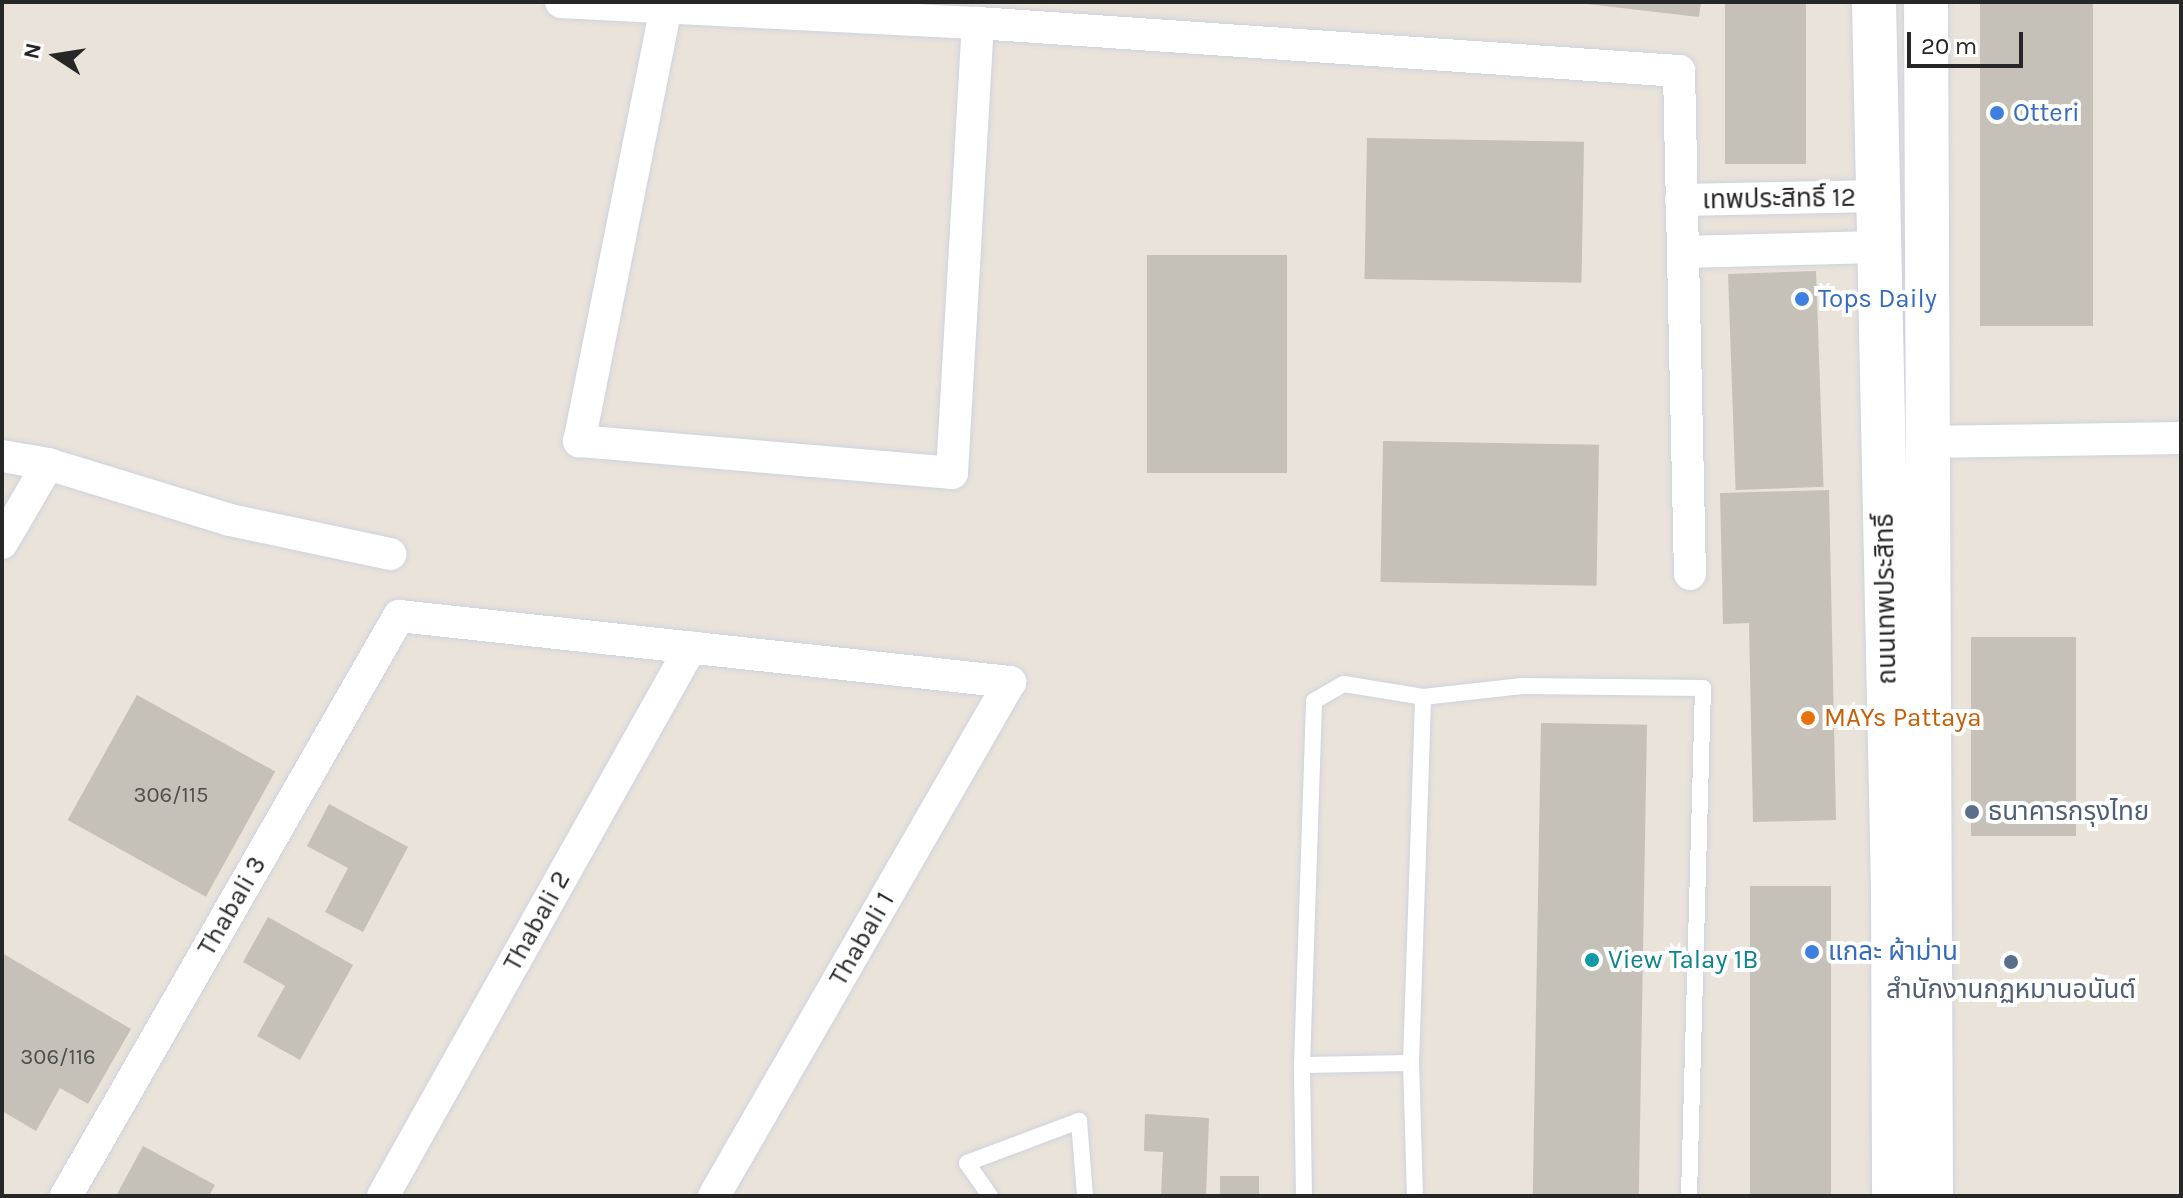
<!DOCTYPE html>
<html>
<head>
<meta charset="utf-8">
<style>
	body { margin:0 }
	#map { position:relative; width:2183px; height:1198px; overflow:hidden; background:#e9e3d9; font-family:Karla,"Noto Sans Thai",sans-serif }
	div>[style] { position:absolute }
	.building>* { inset:0; background:#c5c1b8; transform-origin:0 0 }
	.roads { filter:drop-shadow(0 0 2px #cfd2e0) drop-shadow(0 0 2px #cfd2e0) }
	.service>* { height:16px; margin:-8px; padding:0 8px; transform-origin:8px; border-radius:8px; background:#fff }
	.minor>* { height:32px; margin:-16px; padding:0 16px; transform-origin:16px; border-radius:16px; background:#fff }
	.secondary>* { height:44px; margin:-22px; padding:0 22px; transform-origin:22px; border-radius:22px; background:#fff }
	.dots>* { width:22px; height:22px; translate:-50% -50%; box-sizing:border-box; border:4px solid #fff; border-radius:50% }
	span { translate:-50% -50%; white-space:nowrap; text-align:center; line-height:1.15; -webkit-text-stroke:8px #fff; paint-order:stroke }
	.number-label { font-size:22px; color:#4e4e4b }
	.number-label span { -webkit-text-stroke-width:0 }
	.shop-label { font-size:26px; color:#366cbe }
	.left { translate:0 -50%; text-align:left }
	.street-label { font-size:26px; color:#272727 }
	.food-label { font-size:26px; color:#c56008 }
	.service-label { font-size:26px; color:#4e5e75 }
	.culture-label { font-size:26px; color:#0d838f }
	.frame { position:absolute; inset:0; border:4px solid #272727; pointer-events:none }
	.north { position:absolute; left:16px; top:16px; width:80px; height:80px; -webkit-text-stroke:6px #fff; paint-order:stroke; rotate:282deg; font-size:22px; font-weight:700; line-height:32px; text-align:center; color:#272727 }
	.north::after { content:''; display:block; margin:auto; width:28px; height:36px; background:#272727; clip-path:polygon(50% 0,100% 100%,50% 72%,0 100%) }
	.scale { position:absolute; left:1907px; top:32px; width:116px; height:36px; box-sizing:border-box; border:4px solid #272727; border-top:0; padding-left:10px; font-size:24px; line-height:28px; white-space:nowrap; color:#272727; -webkit-text-stroke:6px #fff; paint-order:stroke }
</style>
</head>
<body>
<div id="map">
	<div class="building">
		<div style="clip-path:polygon(1570px 2px,1701px 2px,1699px 17px)"></div>
		<div style="left:1725px;top:2px;width:81px;height:162px"></div>
		<div style="left:1980px;top:2px;width:113px;height:324px"></div>
		<div style="left:1367px;top:138px;width:217px;height:141px;rotate:1deg"></div>
		<div style="left:1147px;top:255px;width:140px;height:218px"></div>
		<div style="left:1816px;top:271px;width:216px;height:88px;rotate:88deg"></div>
		<div style="left:1383px;top:441px;width:216px;height:141px;rotate:1deg"></div>
		<div style="clip-path:polygon(1829px 490px,1836px 820px,1753px 822px,1749px 623px,1723px 624px,1720px 493px)"></div>
		<div style="left:2076px;top:637px;width:199px;height:105px;rotate:90deg"></div>
		<div style="left:137px;top:695px;width:158px;height:143px;rotate:29deg"></div>
		<div style="left:1541px;top:723px;width:106px;height:473px;rotate:1deg"></div>
		<div style="clip-path:polygon(329px 804px,408px 847px,363px 932px,325px 912px,348px 868px,307px 846px)"></div>
		<div style="left:1750px;top:886px;width:81px;height:310px"></div>
		<div style="clip-path:polygon(268px 917px,353px 965px,300px 1060px,257px 1036px,285px 986px,243px 962px)"></div>
		<div style="clip-path:polygon(2px 953px,131px 1029px,88px 1104px,60px 1088px,36px 1131px,2px 1111px)"></div>
		<div style="clip-path:polygon(1145px 1114px,1209px 1118px,1206px 1196px,1161px 1196px,1163px 1152px,1144px 1151px)"></div>
		<div style="clip-path:polygon(143px 1146px,215px 1185px,209px 1196px,116px 1196px)"></div>
		<div style="left:1220px;top:1176px;width:39px;height:20px"></div>
	</div>
	<div class="roads">
		<div class="service">
			<div style="left:1302px;top:1065px;width:109px;rotate:-1.1deg"></div>
			<div style="left:990px;top:1196px;width:40px;rotate:-124.9deg"></div>
			<div style="left:967px;top:1163px;width:120px;rotate:-20.6deg"></div>
			<div style="left:1079px;top:1121px;width:75px;rotate:85.4deg"></div>
			<div style="left:1304px;top:1196px;width:131px;rotate:-90.9deg"></div>
			<div style="left:1302px;top:1065px;width:364px;rotate:-88.1deg"></div>
			<div style="left:1314px;top:701px;width:34px;rotate:-30deg"></div>
			<div style="left:1344px;top:684px;width:80px;rotate:9.3deg"></div>
			<div style="left:1423px;top:697px;width:100px;rotate:-6.3deg"></div>
			<div style="left:1522px;top:686px;width:181px;rotate:0.6deg"></div>
			<div style="left:1703px;top:688px;width:508px;rotate:91.58deg"></div>
			<div style="left:1415px;top:1196px;width:133px;rotate:-91.7deg"></div>
			<div style="left:1411px;top:1063px;width:366px;rotate:-88.1deg"></div>
		</div>
		<div class="minor">
			<div style="left:561px;top:2px;width:418px;rotate:2.9deg"></div>
			<div style="left:978px;top:23px;width:703px;rotate:3.92deg"></div>
			<div style="left:1679px;top:71px;width:503px;rotate:88.75deg"></div>
			<div style="left:666px;top:7px;width:443px;rotate:101.3deg"></div>
			<div style="left:579px;top:441px;width:374px;rotate:4.9deg"></div>
			<div style="left:952px;top:473px;width:451px;rotate:-86.7deg"></div>
			<div style="left:1681px;top:200px;width:196px;rotate:-1.2deg"></div>
			<div style="left:1683px;top:252px;width:194px;rotate:-1.5deg"></div>
			<div style="left:1927px;top:442px;width:254px;rotate:-0.9deg"></div>
			<div style="left:2px;top:456px;width:47px;rotate:9.9deg"></div>
			<div style="left:48px;top:464px;width:190px;rotate:17.1deg"></div>
			<div style="left:230px;top:520px;width:164px;rotate:12deg"></div>
			<div style="left:2px;top:543px;width:91px;rotate:-59.8deg"></div>
			<div style="left:66px;top:1196px;width:669px;rotate:-60.14deg"></div>
			<div style="left:399px;top:616px;width:615px;rotate:6.17deg"></div>
			<div style="left:1010px;top:682px;width:593px;rotate:119.94deg"></div>
			<div style="left:383px;top:1196px;width:629px;rotate:-60.71deg"></div>
		</div>
		<div class="secondary">
			<div style="left:1874px;top:2px;width:888px;rotate:88.77deg"></div>
			<div style="left:1893px;top:890px;width:306px;rotate:89.8deg"></div>
			<div style="left:1926px;top:2px;width:1194px;rotate:89.76deg"></div>
		</div>
	</div>
	<div class="dots">
		<div style="left:1997px;top:113px;background:#3f7fe0"></div>
		<div style="left:1802px;top:299px;background:#3f7fe0"></div>
		<div style="left:1808px;top:718px;background:#e8710a"></div>
		<div style="left:1972px;top:812px;background:#5c6f8a"></div>
		<div style="left:1812px;top:952px;background:#3f7fe0"></div>
		<div style="left:1592px;top:960px;background:#0f9aa8"></div>
		<div style="left:2011px;top:962px;background:#5c6f8a"></div>
	</div>
	<div class="number-label">
		<span style="left:171px;top:796px">306/115</span>
		<span style="left:58px;top:1058px">306/116</span>
	</div>
	<div class="shop-label">
		<span class="left" style="left:2013px;top:113px">Otteri</span>
		<span class="left" style="left:1818px;top:299px">Tops Daily</span>
		<span class="left" style="left:1828px;top:952px">แกละ ผ้าม่าน</span>
	</div>
	<div class="street-label">
		<span style="left:1779px;top:199px;rotate:-1deg">เทพประสิทธิ์ 12</span>
		<span style="left:1886px;top:599px;rotate:-91deg">ถนนเทพประสิทธิ์</span>
		<span style="left:232px;top:906px;rotate:-60deg">Thabali 3</span>
		<span style="left:537px;top:921px;rotate:-61deg">Thabali 2</span>
		<span style="left:862px;top:939px;rotate:-60deg">Thabali 1</span>
	</div>
	<div class="food-label">
		<span class="left" style="left:1824px;top:718px">MAYs Pattaya</span>
	</div>
	<div class="service-label">
		<span class="left" style="left:1988px;top:812px">ธนาคารกรุงไทย</span>
		<span style="left:2011px;top:990px">สำนักงานกฏหมานอนันต์</span>
	</div>
	<div class="culture-label">
		<span class="left" style="left:1608px;top:960px">View Talay 1B</span>
	</div>
	<div class="frame"></div>
	<div class="north">N</div>
	<div class="scale">20 m</div>
</div>
</body>
</html>
